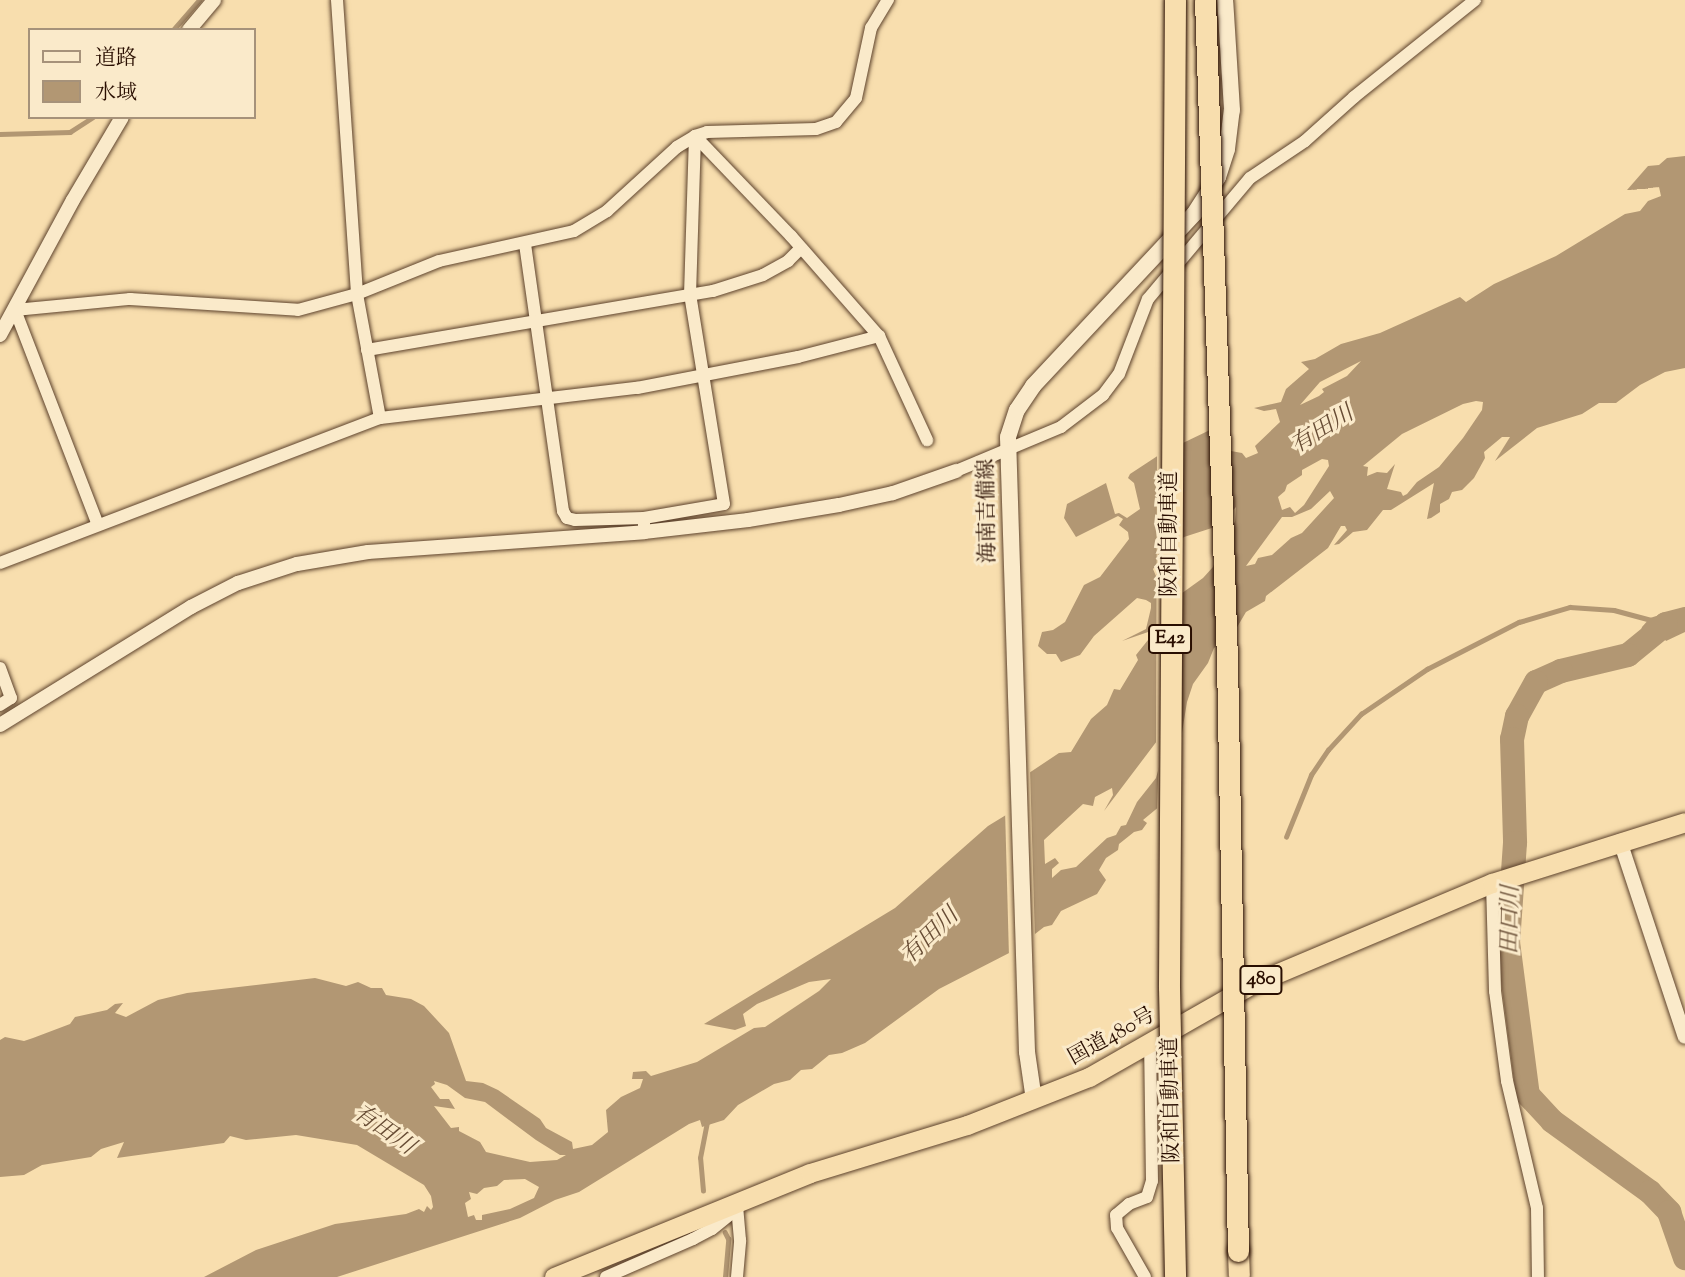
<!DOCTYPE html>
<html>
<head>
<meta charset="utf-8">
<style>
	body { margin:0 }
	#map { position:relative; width:1685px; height:1277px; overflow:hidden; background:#f8deae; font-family:"Sorts Mill Goudy","Noto Serif JP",serif }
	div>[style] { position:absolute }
	.water>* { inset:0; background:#b29773 }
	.pier>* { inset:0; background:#f8deae }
	.stream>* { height:4.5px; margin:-2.25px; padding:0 2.25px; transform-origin:2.25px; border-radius:2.25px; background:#b29773 }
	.river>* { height:24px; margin:-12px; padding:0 12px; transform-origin:12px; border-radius:12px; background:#b29773 }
	.roads { filter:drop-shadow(0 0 2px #5d422c) drop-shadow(0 0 2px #5d422c) }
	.minor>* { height:12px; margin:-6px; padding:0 6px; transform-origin:6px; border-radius:6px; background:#faeaca }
	.tertiary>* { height:14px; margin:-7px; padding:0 7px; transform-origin:7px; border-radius:7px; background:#faeaca }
	.secondary>* { height:16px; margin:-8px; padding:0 8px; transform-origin:8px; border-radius:8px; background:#faeaca }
	.trunk>* { height:19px; margin:-9.5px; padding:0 9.5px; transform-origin:9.5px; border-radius:9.5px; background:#f8deae }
	.motorway>* { height:21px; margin:-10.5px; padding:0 10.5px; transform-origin:10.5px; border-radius:10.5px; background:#f8deae }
	.bridges { filter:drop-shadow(0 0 2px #290e01) drop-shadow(0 0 2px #290e01) }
	.motorway-bridge>* { height:21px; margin:-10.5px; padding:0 10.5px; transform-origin:10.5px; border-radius:10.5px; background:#f8deae }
	span { translate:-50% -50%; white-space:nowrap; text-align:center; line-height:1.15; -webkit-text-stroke:6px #faeaca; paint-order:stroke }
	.shield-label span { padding:2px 5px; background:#faeaca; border:2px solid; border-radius:5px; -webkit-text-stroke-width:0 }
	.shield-label { font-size:19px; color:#290e01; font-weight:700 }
	.street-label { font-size:21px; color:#290e01 }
	.water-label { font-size:23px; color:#674c34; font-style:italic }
	.legend { position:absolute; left:28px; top:28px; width:228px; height:91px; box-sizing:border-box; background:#faeaca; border:2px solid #a6927a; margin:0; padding:9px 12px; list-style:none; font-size:21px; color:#290e01 }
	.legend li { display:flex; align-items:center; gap:14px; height:35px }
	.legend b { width:35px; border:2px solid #a6927a }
</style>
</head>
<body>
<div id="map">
	<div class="water">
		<div style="clip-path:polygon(evenodd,1685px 156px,1685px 368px,1665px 372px,1640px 385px,1616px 403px,1599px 403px,1582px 414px,1537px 428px,1495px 461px,1510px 437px,1502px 437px,1484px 452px,1485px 458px,1474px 478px,1462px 490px,1452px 492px,1449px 499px,1440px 504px,1440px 512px,1431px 518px,1427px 519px,1434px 483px,1391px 510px,1383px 510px,1367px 530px,1353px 532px,1339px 544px,1334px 545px,1347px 530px,1345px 526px,1341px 526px,1328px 548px,1266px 596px,1265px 601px,1246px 612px,1236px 629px,1214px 648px,1208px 663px,1193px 684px,1187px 702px,1176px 769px,1166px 801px,1143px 820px,1147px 823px,1142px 830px,1134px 832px,1119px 844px,1118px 850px,1106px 858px,1099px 870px,1106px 880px,1097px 894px,1061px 911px,1052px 925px,1044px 927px,1013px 951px,939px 989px,865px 1043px,842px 1053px,829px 1055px,812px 1069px,801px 1070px,790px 1080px,774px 1084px,738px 1105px,724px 1120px,702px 1127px,700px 1120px,689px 1124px,579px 1192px,555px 1200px,520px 1218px,337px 1277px,204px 1277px,256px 1250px,335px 1224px,406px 1214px,419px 1209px,424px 1212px,427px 1206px,431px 1210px,433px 1207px,431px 1196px,424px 1185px,357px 1145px,296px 1135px,246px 1140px,230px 1136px,224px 1143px,117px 1158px,124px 1142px,101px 1149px,91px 1157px,42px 1165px,24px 1175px,0 1177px,0 1040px,5px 1037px,24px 1041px,33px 1038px,70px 1024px,75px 1017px,107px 1010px,115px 1004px,123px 1003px,115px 1013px,126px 1017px,158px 1000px,187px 993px,315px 978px,346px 986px,358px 982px,371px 988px,382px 988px,386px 995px,411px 999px,424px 1006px,449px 1033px,466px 1081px,483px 1083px,498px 1090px,540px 1119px,546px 1128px,572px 1142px,573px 1149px,592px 1145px,608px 1132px,606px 1110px,621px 1097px,640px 1088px,643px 1079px,632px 1079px,633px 1072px,646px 1071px,651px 1076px,697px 1062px,754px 1028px,765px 1027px,819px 991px,831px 979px,809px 982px,757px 1004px,743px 1014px,746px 1026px,735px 1030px,704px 1024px,895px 908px,988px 826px,1006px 815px,1023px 777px,1059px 753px,1071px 752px,1091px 719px,1107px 705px,1114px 689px,1120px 690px,1138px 660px,1136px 655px,1152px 635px,1151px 631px,1122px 641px,1146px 629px,1151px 608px,1151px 603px,1146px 600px,1137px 598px,1094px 636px,1080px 655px,1061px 662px,1056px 654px,1047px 654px,1038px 646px,1042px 632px,1053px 630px,1065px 622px,1084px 585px,1100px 577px,1129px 539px,1128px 532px,1119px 525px,1123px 519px,1118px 516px,1076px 537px,1064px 518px,1067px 504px,1106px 483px,1115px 514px,1119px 513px,1127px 518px,1140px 509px,1134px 483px,1128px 478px,1130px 474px,1162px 453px,1210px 430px,1231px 451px,1242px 453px,1246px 458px,1258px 453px,1255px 446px,1280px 422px,1276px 409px,1264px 411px,1254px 408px,1281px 402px,1286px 389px,1309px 369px,1301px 362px,1315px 359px,1341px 344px,1380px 333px,1460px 297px,1466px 302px,1494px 284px,1556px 256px,1625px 214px,1640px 211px,1648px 201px,1661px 196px,1659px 187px,1627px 190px,1648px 166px,1659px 165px,1667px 158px,1685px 156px,1361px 361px,1347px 376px,1322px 389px,1324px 392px,1319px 396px,1300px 405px,1320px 382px,1361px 361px,1685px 156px,1476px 401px,1483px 402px,1482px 410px,1463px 438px,1439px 467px,1417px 482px,1407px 494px,1403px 496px,1401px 492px,1387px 489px,1395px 464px,1387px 473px,1377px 472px,1367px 476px,1368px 467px,1363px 466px,1402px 434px,1463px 404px,1476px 401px,1685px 156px,1322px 459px,1328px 460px,1329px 466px,1304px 505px,1295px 513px,1290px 507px,1282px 510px,1278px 497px,1285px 491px,1287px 485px,1302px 475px,1302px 470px,1322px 459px,1685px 156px,1330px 491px,1334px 498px,1302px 533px,1291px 538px,1272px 555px,1258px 558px,1255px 564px,1246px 566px,1282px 517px,1292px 517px,1311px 509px,1330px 491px,1685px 156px,1236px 507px,1235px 522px,1227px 531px,1213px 567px,1203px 578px,1178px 596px,1161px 588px,1153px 569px,1163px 558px,1184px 537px,1218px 526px,1236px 507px,1685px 156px,1160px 737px,1161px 760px,1156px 778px,1137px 802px,1126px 825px,1121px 826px,1116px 835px,1107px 838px,1076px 867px,1061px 870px,1052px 878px,1052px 869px,1059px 863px,1055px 858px,1045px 864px,1044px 840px,1083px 804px,1093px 806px,1095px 797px,1112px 788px,1113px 795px,1104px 811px,1160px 737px,1685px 156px,434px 1081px,447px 1085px,465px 1098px,485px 1102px,536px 1140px,560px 1155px,566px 1155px,557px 1160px,530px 1162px,486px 1152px,480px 1142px,459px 1131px,459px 1127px,451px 1128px,434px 1106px,455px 1109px,449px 1099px,440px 1099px,431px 1087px,435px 1084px,434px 1081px,1685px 156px,525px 1179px,539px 1187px,534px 1198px,510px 1209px,482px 1215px,482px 1220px,476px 1220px,474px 1215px,468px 1217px,465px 1203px,471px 1199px,469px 1192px,477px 1194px,484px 1188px,497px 1186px,504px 1180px,525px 1179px)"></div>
		<div style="clip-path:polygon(1685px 607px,1685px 632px,1666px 641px,1663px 637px,1658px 638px,1657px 646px,1641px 654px,1638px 640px,1642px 627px,1650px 618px)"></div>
	</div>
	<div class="pier">
		<div style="clip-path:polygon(1179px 442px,1165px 561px,1157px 571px,1164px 585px,1168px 804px,1157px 812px,1159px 746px,1156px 750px,1157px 452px)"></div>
		<div style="clip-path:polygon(1030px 768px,1035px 940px,1009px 957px,1005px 809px,1020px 776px)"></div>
	</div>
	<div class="stream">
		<div style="left:173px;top:30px;width:40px;rotate:-49deg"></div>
		<div style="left:0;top:134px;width:70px;rotate:-1.6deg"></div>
		<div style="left:70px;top:132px;width:27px;rotate:-33deg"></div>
		<div style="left:1286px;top:837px;width:67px;rotate:-68deg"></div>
		<div style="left:1311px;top:775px;width:30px;rotate:-56deg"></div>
		<div style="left:1328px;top:750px;width:49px;rotate:-47.5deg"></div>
		<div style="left:1361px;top:714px;width:80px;rotate:-34.3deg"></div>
		<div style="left:1427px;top:669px;width:103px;rotate:-27.1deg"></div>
		<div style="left:1519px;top:622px;width:53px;rotate:-16.4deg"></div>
		<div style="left:1570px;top:607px;width:44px;rotate:3.9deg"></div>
		<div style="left:1614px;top:610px;width:42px;rotate:15deg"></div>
		<div style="left:703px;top:1191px;width:33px;rotate:-95deg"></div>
		<div style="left:700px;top:1158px;width:36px;rotate:-79deg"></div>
		<div style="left:725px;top:1277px;width:38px;rotate:-85deg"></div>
		<div style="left:728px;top:1239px;width:7px;rotate:-117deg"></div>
	</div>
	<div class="river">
		<div style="left:1685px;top:619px;width:20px;rotate:165deg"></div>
		<div style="left:1666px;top:624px;width:49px;rotate:140.8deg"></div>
		<div style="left:1628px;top:655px;width:69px;rotate:166.6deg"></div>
		<div style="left:1561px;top:671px;width:27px;rotate:156deg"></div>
		<div style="left:1536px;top:682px;width:39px;rotate:119deg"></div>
		<div style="left:1517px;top:716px;width:24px;rotate:102deg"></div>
		<div style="left:1512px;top:739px;width:104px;rotate:88.3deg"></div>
		<div style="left:1515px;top:843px;width:99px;rotate:94deg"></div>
		<div style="left:1508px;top:942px;width:154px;rotate:82.6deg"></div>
		<div style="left:1528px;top:1095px;width:35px;rotate:47deg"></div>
		<div style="left:1552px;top:1121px;width:121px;rotate:35.9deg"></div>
		<div style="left:1650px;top:1192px;width:28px;rotate:46deg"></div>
		<div style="left:1669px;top:1212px;width:49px;rotate:70.8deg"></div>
	</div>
	<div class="roads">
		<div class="minor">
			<div style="left:337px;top:0;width:295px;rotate:86.1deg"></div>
			<div style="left:357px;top:294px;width:126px;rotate:79.5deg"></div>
			<div style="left:695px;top:136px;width:139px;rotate:46.2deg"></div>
			<div style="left:791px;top:236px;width:133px;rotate:48.7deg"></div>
			<div style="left:879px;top:336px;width:115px;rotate:65.2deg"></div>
			<div style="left:525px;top:244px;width:270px;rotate:81.9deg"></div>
			<div style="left:563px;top:511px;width:8px;rotate:60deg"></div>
			<div style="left:567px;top:518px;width:8px;rotate:14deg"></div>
			<div style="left:575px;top:520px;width:69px;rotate:-1.7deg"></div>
			<div style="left:367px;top:350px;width:351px;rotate:-9.7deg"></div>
			<div style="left:713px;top:291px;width:52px;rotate:-17.7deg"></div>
			<div style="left:763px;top:275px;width:29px;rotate:-29deg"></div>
			<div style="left:788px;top:261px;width:18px;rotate:-45deg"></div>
			<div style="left:956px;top:471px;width:114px;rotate:-22.7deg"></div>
			<div style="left:1061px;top:427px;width:53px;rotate:-37.3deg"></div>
			<div style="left:1103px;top:395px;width:26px;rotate:-53deg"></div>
			<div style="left:1119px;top:374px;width:80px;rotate:-68.9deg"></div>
			<div style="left:1148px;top:299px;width:158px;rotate:-49.9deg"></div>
			<div style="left:1250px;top:178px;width:66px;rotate:-33.9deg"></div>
			<div style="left:1305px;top:141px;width:66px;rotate:-41.9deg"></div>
			<div style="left:1354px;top:97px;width:155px;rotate:-38.7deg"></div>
			<div style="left:98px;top:525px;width:230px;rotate:-111.1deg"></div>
			<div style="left:15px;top:310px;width:116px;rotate:-5.5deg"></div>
			<div style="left:130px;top:299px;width:168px;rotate:3.7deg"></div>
			<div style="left:298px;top:310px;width:61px;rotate:-15.2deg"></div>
			<div style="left:357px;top:294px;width:88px;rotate:-21.9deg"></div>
			<div style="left:439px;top:261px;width:138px;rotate:-12.5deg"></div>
			<div style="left:574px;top:231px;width:39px;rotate:-31deg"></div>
			<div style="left:607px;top:211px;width:95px;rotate:-42.4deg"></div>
			<div style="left:677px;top:147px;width:21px;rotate:-31deg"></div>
			<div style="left:695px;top:136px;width:13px;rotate:-18deg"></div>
			<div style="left:707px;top:132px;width:109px;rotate:-1.6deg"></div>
			<div style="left:816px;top:129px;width:21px;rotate:-19deg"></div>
			<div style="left:836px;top:122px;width:31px;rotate:-50deg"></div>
			<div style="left:856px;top:98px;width:72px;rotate:-77.9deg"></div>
			<div style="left:871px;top:28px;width:33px;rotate:-59deg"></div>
			<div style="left:644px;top:532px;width:14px;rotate:-90deg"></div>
			<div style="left:644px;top:518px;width:81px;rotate:-9.9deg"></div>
			<div style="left:724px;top:504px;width:212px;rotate:-99.2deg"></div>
			<div style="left:690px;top:295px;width:159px;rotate:-88.2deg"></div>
			<div style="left:0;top:563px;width:407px;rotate:-20.9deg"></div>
			<div style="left:380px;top:418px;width:259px;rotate:-6.7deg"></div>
			<div style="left:637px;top:388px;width:164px;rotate:-10.9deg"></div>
			<div style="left:798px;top:357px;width:84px;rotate:-14.5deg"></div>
			<div style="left:0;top:668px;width:32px;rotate:70deg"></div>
			<div style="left:11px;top:698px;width:13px;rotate:148deg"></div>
			<div style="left:1492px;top:883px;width:108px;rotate:88.4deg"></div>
			<div style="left:1495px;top:991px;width:91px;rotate:82.4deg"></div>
			<div style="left:1507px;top:1081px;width:130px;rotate:76.7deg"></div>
			<div style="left:1537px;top:1208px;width:69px;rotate:89.2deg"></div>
			<div style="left:606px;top:1277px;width:95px;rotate:-23.6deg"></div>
			<div style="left:693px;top:1239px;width:21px;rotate:-28deg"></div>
			<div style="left:712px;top:1229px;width:33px;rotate:-39deg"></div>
			<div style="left:737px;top:1277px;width:37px;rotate:-85deg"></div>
			<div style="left:740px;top:1240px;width:36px;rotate:-95deg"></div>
			<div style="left:1145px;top:1277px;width:56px;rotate:-119.7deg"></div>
			<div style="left:1117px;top:1228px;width:13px;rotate:-94deg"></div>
			<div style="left:1116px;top:1215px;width:17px;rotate:-40deg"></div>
			<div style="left:1129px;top:1204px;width:19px;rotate:-21deg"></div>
			<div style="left:1147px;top:1197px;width:17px;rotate:-73deg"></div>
			<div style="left:1152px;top:1181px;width:138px;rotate:-90.8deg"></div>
		</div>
		<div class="tertiary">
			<div style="left:189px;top:30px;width:39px;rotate:-50deg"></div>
			<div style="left:0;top:335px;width:153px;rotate:-61.6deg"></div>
			<div style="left:73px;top:200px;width:96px;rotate:-59.4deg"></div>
			<div style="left:0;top:725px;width:225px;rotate:-31.7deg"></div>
			<div style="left:191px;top:607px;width:53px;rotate:-27.1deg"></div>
			<div style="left:238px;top:583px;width:62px;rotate:-17.9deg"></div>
			<div style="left:297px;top:564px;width:72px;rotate:-9.6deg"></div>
			<div style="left:368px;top:552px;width:277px;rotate:-4.1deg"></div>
			<div style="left:644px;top:532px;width:105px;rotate:-6.6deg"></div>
			<div style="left:748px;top:520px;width:92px;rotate:-9.4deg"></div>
			<div style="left:839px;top:505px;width:55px;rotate:-12.5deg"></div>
			<div style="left:893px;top:493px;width:67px;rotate:-19.2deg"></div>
			<div style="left:1620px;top:841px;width:206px;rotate:71.7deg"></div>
		</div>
		<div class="secondary">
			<div style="left:1034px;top:1100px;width:49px;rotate:-98.3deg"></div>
			<div style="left:1027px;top:1052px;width:615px;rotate:-91.77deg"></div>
			<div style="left:1008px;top:437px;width:28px;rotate:-72deg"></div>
			<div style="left:1017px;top:410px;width:29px;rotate:-56deg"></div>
			<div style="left:1033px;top:386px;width:236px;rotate:-46.9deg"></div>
			<div style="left:1194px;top:214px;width:44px;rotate:-57deg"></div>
			<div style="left:1218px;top:177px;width:29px;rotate:-72deg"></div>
			<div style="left:1227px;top:149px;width:39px;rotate:-83deg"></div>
			<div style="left:1232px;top:110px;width:110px;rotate:-93.6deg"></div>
		</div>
		<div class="trunk">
			<div style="left:554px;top:1277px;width:276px;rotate:-22.1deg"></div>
			<div style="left:810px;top:1173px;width:164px;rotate:-17deg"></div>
			<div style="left:967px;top:1125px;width:131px;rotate:-21.5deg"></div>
			<div style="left:1089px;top:1077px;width:190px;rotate:-29.7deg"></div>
			<div style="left:1254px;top:983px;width:258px;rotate:-22.8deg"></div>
			<div style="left:1492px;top:883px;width:202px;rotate:-17.5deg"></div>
		</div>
		<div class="motorway">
			<div style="left:1238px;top:1251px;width:24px;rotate:88deg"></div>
		</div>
	</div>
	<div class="bridges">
		<div class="motorway-bridge">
			<div style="left:1175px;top:0;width:987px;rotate:90.35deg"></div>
			<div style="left:1169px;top:987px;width:290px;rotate:88.8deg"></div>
			<div style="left:1205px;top:0;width:659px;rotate:88.09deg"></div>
			<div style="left:1227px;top:659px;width:592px;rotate:88.94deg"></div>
		</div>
	</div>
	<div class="shield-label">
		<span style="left:1170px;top:639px">E42</span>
		<span style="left:1261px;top:980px">480</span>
	</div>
	<div class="street-label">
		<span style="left:988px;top:511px;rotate:-91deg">海南吉備線</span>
		<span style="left:1170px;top:534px;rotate:-90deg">阪和自動車道</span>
		<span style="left:1112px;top:1037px;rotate:-29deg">国道480号</span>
		<span style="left:1172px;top:1100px;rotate:-91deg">阪和自動車道</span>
	</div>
	<div class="water-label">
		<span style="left:1323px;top:431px;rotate:-32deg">有田川</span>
		<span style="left:1512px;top:920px;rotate:-89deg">田口川</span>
		<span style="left:931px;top:937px;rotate:-44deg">有田川</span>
		<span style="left:383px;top:1131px;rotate:35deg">有田川</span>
	</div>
	<ul class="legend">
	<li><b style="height:9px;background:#faeaca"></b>道路</li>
	<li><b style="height:19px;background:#b29773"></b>水域</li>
	</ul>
</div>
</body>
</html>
